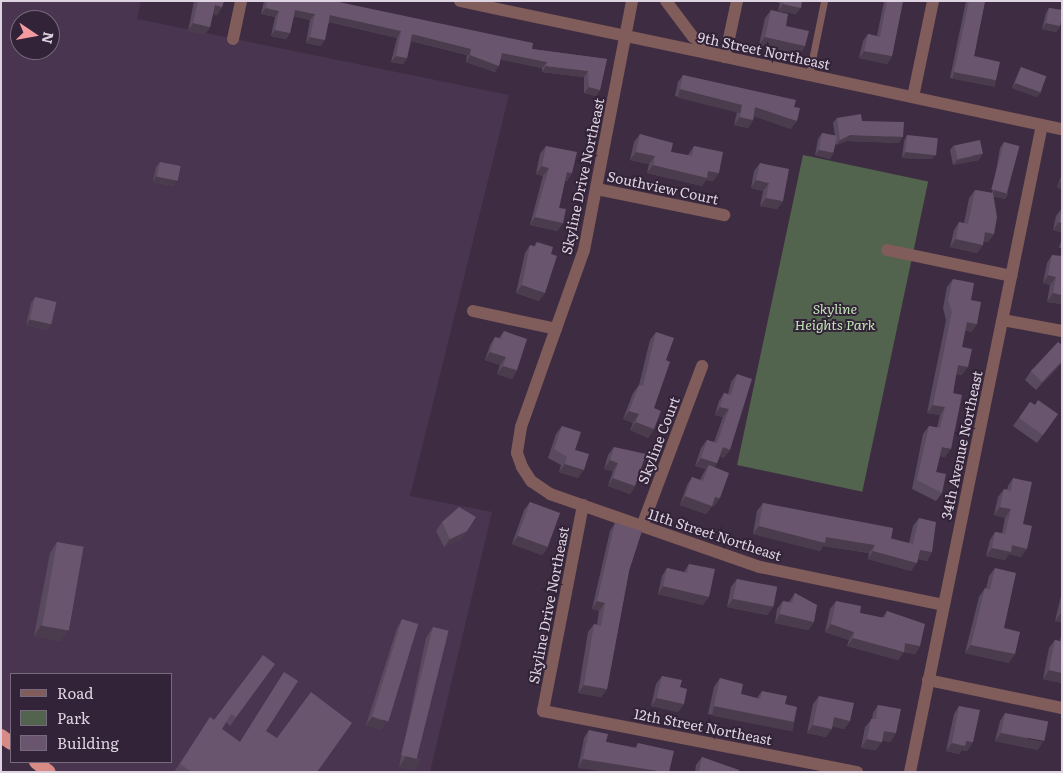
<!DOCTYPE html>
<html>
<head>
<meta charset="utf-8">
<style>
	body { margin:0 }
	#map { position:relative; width:1063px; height:773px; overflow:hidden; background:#3e2d42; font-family:Literata,serif }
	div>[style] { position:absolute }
	.built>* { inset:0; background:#4a3550 }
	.green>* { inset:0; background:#52644d; transform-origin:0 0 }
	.service>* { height:7px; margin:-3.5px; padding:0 3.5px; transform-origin:3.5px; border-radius:3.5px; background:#805c5a }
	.minor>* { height:12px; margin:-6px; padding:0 6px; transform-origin:6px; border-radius:6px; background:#805c5a }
	.tertiary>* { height:12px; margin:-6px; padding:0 6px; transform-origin:6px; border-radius:6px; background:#805c5a }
	.trunk>* { height:14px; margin:-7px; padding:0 7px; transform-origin:7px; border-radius:7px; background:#d88a85 }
	.wall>* { inset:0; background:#5a4a5f }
	.shaded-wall>* { inset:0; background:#4a3c4d; transform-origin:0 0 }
	.building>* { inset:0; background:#69566e; transform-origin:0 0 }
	span { translate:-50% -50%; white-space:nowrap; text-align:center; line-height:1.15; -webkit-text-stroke:4px #332338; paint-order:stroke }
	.street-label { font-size:14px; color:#ded4e1 }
	.park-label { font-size:14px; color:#c1e5b5; font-style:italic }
	.frame { position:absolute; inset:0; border:2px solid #ded4e1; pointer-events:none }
	.legend { position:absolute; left:10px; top:673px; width:162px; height:90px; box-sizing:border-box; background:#332338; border:1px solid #776a7c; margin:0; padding:6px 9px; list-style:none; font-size:15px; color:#ded4e1 }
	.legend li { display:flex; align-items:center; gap:10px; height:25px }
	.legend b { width:25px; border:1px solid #776a7c }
	.north { position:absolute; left:10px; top:10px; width:50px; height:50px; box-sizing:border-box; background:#332338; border:1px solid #776a7c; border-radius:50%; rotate:102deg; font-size:14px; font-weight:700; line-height:20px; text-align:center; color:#ded4e1 }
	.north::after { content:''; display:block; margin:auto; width:18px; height:22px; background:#f49aa1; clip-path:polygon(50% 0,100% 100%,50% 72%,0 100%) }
</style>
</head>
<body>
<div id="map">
	<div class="built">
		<div style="clip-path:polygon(evenodd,1px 1px,141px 1px,137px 19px,509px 95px,410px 496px,492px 512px,430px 772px,55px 772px,42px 762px,171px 762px,171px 674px,11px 674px,11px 738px,1px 730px,1px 1px,20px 20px,50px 20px,50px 50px,20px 50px,20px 20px)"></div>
	</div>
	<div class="green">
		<div style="left:803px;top:155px;width:128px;height:317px;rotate:12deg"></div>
	</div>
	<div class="service">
		<div style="left:809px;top:75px;width:76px;rotate:-78.5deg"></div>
	</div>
	<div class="minor">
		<div style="left:460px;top:1px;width:271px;rotate:11.9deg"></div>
		<div style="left:725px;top:57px;width:57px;rotate:-77.9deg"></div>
		<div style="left:632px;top:1px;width:254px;rotate:100.9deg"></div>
		<div style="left:584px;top:250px;width:188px;rotate:109.6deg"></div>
		<div style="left:521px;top:427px;width:26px;rotate:99deg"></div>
		<div style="left:517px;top:453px;width:15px;rotate:70deg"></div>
		<div style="left:522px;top:467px;width:17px;rotate:57deg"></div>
		<div style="left:531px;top:481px;width:23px;rotate:34deg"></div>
		<div style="left:550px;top:494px;width:222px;rotate:19.2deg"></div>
		<div style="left:760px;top:567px;width:187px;rotate:11.7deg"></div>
		<div style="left:233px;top:39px;width:39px;rotate:-78deg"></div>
		<div style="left:913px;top:97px;width:98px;rotate:-78.2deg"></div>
		<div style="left:597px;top:189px;width:130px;rotate:11.6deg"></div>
		<div style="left:887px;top:250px;width:127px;rotate:11.8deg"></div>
		<div style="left:473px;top:311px;width:85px;rotate:12.2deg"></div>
		<div style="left:1003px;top:320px;width:60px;rotate:10.6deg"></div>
		<div style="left:583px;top:505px;width:210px;rotate:101deg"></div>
		<div style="left:543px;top:711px;width:320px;rotate:11deg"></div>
		<div style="left:642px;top:526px;width:171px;rotate:-69.4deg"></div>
		<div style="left:928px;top:680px;width:137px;rotate:11.8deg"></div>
		<div style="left:910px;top:772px;width:660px;rotate:-78.47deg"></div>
	</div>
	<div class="tertiary">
		<div style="left:666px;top:1px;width:45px;rotate:53.1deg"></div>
		<div style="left:693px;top:37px;width:38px;rotate:32deg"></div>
		<div style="left:725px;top:57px;width:345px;rotate:12.1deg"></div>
	</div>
	<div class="trunk">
		<div style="left:1px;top:736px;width:12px;rotate:35deg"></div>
		<div style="left:36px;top:762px;width:16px;rotate:38deg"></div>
	</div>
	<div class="wall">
		<div style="clip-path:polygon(194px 1px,224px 1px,222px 7px,217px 15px,213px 14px,210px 27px,205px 34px,188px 31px)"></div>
		<div style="clip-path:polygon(264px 1px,334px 1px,532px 49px,607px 59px,600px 90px,596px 96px,584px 93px,584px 77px,542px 72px,542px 68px,500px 59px,495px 72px,466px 62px,467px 55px,411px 41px,407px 58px,403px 64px,391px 62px,397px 38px,329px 22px,321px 46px,306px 43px,310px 20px,294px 16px,290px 33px,286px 39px,271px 36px,275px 17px,261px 14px)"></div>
		<div style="clip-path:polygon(773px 1px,802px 1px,796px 14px,778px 11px,780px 3px)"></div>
		<div style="clip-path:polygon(884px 1px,903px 1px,892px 56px,887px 64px,859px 58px,863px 41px,868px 34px,877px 36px)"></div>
		<div style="clip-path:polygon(966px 1px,985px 1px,974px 56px,996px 80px,992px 86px,950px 78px)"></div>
		<div style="clip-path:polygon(1049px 8px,1062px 10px,1062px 20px,1061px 20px,1060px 26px,1056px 32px,1042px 29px,1046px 13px)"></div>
		<div style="clip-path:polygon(771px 10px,805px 46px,800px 54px,759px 45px,765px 18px)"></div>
		<div style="clip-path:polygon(1021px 67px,1041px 92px,1037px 97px,1012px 88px,1018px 73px)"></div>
		<div style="clip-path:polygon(683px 75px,794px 107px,791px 129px,754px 116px,753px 120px,748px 128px,734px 125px,737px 112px,675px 96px,678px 82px)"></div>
		<div style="clip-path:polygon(837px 118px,862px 121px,899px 143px,847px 141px,836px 145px,836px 143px,830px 159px,815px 155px,818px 139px,822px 133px,835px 136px,833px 123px)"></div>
		<div style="clip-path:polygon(640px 134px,671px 152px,688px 155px,694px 146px,719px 173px,713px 181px,706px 180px,702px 186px,647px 173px,649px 164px,630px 160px,634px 142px)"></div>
		<div style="clip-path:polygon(907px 135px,936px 154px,932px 159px,902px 158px,904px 141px)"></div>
		<div style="clip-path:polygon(1004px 142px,1005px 199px,993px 196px,994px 234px,988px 242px,983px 241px,983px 245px,977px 253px,950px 247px,954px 230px,959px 222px,964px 223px,969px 198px,975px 190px,992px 193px,1000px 148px)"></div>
		<div style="clip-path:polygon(954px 145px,979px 160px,953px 165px,950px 150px)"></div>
		<div style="clip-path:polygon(546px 146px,572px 173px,567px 181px,565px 181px,559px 208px,563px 223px,557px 231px,530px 225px,543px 176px,536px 174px,540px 154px)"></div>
		<div style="clip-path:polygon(160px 162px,174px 186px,153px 182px,156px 167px)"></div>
		<div style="clip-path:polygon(760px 163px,783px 201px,777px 209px,760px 206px,763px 191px,751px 188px,754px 171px)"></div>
		<div style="clip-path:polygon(1062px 175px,1062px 190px,1057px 187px)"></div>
		<div style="clip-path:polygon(1062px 208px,1062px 232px,1053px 230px,1056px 216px)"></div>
		<div style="clip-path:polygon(1062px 237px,1062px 248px,1059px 248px)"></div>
		<div style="clip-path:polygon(537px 242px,539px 301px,516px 293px,525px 253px,530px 245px,534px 246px)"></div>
		<div style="clip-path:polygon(1052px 255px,1062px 304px,1047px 302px,1050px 285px,1043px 283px,1047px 263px)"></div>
		<div style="clip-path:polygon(953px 279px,971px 300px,977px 324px,971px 332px,965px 330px,962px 347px,962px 375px,956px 374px,953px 393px,945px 457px,940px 456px,936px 472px,942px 493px,936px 501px,912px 489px,923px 434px,929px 426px,937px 428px,940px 415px,927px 413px,946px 320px,943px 308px,947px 287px)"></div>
		<div style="clip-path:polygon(35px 297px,51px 324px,47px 330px,26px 325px,31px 303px)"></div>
		<div style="clip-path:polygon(504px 331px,517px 370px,512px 379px,497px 374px,500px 365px,485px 360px,490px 345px,495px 337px,499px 338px)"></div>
		<div style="clip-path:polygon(656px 332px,666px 360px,654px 408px,654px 429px,648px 438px,630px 430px,633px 423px,623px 419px,633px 393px,639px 385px,650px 340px)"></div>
		<div style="clip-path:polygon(1062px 345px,1062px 363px,1036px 390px,1025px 380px,1031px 371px)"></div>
		<div style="clip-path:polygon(737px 374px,724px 458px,720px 456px,717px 463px,714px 468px,720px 498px,714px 506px,712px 506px,706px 514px,680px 505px,687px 485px,692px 477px,700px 480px,703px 474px,706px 469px,695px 466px,701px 448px,707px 440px,714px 442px,723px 417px,715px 415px,719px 401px,724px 393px,728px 394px,731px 382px)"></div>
		<div style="clip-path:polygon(1030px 402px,1035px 405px,1058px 414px,1037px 443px,1013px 426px)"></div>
		<div style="clip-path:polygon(562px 426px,575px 450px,578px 478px,559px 472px,561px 465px,548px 458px,556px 434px)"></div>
		<div style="clip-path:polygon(614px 447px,635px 486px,630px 494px,608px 486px,613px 471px,604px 469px,608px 455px)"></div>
		<div style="clip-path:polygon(1013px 478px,1023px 524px,1021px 557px,1009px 554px,1005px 560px,986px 556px,990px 540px,995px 532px,1002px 533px,1005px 518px,994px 515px,998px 497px,1004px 489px,1007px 490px,1008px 486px)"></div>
		<div style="clip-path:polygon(530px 502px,548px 547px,542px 555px,512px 544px,524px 510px)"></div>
		<div style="clip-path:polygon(763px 503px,909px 543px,913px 526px,919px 518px,932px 552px,927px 561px,918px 559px,911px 571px,868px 559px,869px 553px,823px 546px,820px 551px,753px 534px,757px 511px)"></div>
		<div style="clip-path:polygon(442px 522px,467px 531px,461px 539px,444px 547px,436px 531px)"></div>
		<div style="clip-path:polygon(615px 523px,629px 571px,607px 689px,601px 697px,578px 693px,588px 632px,594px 624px,597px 625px,599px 611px,592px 609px,610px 531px)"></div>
		<div style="clip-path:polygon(57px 542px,68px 630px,60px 641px,34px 636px,50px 553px)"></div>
		<div style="clip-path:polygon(689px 564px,703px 605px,658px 594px,662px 576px,667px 568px,684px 572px)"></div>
		<div style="clip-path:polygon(995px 568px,1004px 628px,1009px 663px,965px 653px,979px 597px,985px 588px,986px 589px,989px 576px)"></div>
		<div style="clip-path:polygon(737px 579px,773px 607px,767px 615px,727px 607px,731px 587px)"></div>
		<div style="clip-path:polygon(1062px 592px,1062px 622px,1055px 621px)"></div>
		<div style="clip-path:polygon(795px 593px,814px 622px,808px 630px,775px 623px,777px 609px,783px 601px,789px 602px)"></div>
		<div style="clip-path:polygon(836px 601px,860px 613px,882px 618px,887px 611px,920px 646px,915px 654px,904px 652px,898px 660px,847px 646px,849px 640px,825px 632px,830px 609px)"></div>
		<div style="clip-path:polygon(402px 619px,381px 730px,366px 725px,397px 628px)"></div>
		<div style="clip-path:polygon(433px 627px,415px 770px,399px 767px,426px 638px)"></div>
		<div style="clip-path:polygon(1062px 630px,1062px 683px,1043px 679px,1049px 648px,1055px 640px,1060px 641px)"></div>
		<div style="clip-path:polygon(275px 664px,230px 726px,226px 722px,222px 729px,240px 742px,284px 672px,266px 731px,317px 772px,174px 772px,205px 725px,214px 720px)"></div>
		<div style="clip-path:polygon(662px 676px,680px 687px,684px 704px,678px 712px,651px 706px,656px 684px)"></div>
		<div style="clip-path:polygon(720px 678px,741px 694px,757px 698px,762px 691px,785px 704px,788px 730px,708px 714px,714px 687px)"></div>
		<div style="clip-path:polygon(819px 696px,850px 721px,844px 729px,832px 726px,826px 737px,807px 733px,813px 704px)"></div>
		<div style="clip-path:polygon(878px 705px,896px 733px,890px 742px,882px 740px,876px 750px,861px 748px,865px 727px,872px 719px,873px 713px)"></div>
		<div style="clip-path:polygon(959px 706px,973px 742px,967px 751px,962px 750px,959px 754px,946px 751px,954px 714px)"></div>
		<div style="clip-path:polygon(1005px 713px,1038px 750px,995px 741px,1000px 721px)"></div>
		<div style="clip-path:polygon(589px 730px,606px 742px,635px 748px,638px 743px,669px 772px,578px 768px,584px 738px)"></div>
		<div style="clip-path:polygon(702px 757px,739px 772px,695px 772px,696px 765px)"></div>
	</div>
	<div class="shaded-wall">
		<div style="clip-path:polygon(783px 4px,801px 8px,796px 14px,778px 11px)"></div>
		<div style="clip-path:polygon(215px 5px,222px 7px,217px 15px,209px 13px)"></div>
		<div style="clip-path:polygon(266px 8px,279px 11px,275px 17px,261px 14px)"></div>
		<div style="clip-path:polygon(295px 10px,315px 14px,310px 20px,291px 16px)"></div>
		<div style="clip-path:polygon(330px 15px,401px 31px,397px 38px,326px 21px)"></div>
		<div style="clip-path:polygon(193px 23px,210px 27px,205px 34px,188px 31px)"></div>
		<div style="clip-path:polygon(1046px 23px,1060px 26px,1056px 32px,1042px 29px)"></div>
		<div style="clip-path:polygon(275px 30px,290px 33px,286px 39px,271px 36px)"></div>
		<div style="left:412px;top:34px;width:61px;height:7px;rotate:14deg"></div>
		<div style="clip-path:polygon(310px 37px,325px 40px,321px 46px,306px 43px)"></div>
		<div style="clip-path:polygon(765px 37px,805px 46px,800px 54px,759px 45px)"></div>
		<div style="clip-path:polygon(864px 51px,892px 56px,887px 64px,859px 58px)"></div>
		<div style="clip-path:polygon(502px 53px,547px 62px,542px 68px,497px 59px)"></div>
		<div style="clip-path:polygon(470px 55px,499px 66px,495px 72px,466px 62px)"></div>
		<div style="clip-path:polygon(396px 56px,407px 58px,403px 64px,391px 62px)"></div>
		<div style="clip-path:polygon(546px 66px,588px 71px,584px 77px,542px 72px)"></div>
		<div style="left:954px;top:72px;width:43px;height:7px;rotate:11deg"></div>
		<div style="clip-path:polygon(1016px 83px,1041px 92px,1037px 97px,1012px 88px)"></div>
		<div style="clip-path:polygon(589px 87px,600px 90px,596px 96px,584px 93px)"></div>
		<div style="left:680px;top:89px;width:64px;height:9px;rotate:14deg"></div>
		<div style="clip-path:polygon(755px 107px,797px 121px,791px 129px,750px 115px)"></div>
		<div style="clip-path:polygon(740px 117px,753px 120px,748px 128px,734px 125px)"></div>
		<div style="clip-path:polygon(850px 135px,903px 137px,899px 143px,847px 141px,836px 145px,840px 140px)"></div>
		<div style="clip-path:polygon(819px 150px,834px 153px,830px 159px,815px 155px)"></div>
		<div style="clip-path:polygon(636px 152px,655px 156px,649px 164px,630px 160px)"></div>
		<div style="clip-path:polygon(906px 152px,936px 154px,932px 159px,902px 158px)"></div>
		<div style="clip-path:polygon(983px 154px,979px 160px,953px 165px,957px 160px)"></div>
		<div style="clip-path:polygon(653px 165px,708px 171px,719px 173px,713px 181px,706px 180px,702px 186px,647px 173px)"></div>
		<div style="clip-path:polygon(542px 166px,549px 168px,543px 176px,536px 174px)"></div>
		<div style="clip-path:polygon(567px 172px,572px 173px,567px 181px,561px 180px)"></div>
		<div style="clip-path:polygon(156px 176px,177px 181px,174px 186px,153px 182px)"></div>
		<div style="clip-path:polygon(756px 180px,769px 183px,763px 191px,751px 188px)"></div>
		<div style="clip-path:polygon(1060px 182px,1062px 182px,1062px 190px,1057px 187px)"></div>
		<div style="clip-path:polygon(995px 190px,1009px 193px,1005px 199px,991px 196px)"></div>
		<div style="clip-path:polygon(766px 198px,783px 201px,777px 209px,760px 206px)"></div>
		<div style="clip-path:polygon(535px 217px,563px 223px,557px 231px,530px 225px)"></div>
		<div style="clip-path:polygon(1059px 222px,1062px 223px,1062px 232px,1053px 230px)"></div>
		<div style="clip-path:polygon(985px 232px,994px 234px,988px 242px,980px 240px)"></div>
		<div style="clip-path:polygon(956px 239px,983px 245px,977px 253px,950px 247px)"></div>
		<div style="clip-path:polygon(1048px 275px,1056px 277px,1050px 285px,1043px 283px)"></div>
		<div style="clip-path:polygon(522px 285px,545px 293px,539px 301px,516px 293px)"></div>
		<div style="clip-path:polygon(1053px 293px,1062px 295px,1062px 304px,1047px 302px)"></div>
		<div style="clip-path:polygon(30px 319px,51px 324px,47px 330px,26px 325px)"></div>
		<div style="clip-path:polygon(967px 322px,977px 324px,971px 332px,961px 330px)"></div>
		<div style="clip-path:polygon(490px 352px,506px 357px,500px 365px,485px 360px)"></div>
		<div style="clip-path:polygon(1062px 361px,1062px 363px,1036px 390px,1042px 382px)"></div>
		<div style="clip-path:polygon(958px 365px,968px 367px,962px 375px,952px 373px)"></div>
		<div style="clip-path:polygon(503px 366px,517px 370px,512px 379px,497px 374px)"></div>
		<div style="clip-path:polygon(933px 405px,945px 407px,940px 415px,927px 413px)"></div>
		<div style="clip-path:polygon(720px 407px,729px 409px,723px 417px,715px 415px)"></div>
		<div style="clip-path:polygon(629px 411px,639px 414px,633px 423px,623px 419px)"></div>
		<div style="clip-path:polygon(636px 422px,654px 429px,648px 438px,630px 430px)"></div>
		<div style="clip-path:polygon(723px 447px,730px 450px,724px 458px,717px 455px)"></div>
		<div style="clip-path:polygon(942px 447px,951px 449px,945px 457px,936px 455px)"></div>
		<div style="clip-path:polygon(701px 458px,717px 463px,712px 471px,709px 465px,706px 469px,695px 466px)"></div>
		<div style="clip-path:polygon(610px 460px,618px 463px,613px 471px,604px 469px)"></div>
		<div style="clip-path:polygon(565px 464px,584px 470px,578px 478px,559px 472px)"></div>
		<div style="clip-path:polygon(613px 478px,635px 486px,630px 494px,608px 486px)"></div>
		<div style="clip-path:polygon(685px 496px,712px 506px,706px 514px,680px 505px)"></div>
		<div style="clip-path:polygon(715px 497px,720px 498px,714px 506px,709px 505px)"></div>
		<div style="clip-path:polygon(1000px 507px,1011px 509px,1005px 518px,994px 515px)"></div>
		<div style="clip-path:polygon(759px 526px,826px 537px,875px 545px,869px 553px,823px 546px,820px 551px,753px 534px)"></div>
		<div style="clip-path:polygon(467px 531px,461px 539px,444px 547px,450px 539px)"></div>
		<div style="clip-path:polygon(518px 536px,548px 547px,542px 555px,512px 544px)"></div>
		<div style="clip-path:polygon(1012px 545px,1027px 549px,1021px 557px,1009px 554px,1005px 560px,986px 556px,992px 548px)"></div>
		<div style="clip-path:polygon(920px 550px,932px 552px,927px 561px,914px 558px)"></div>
		<div style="clip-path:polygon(873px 551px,917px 563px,911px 571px,868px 559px)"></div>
		<div style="clip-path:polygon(663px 586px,709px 597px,703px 605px,658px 594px)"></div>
		<div style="clip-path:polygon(733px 599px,773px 607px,767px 615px,727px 607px)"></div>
		<div style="clip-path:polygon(597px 601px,605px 603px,599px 611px,592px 609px)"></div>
		<div style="clip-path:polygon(1061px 613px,1062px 613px,1062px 622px,1055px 621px)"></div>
		<div style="clip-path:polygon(780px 614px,814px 622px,808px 630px,775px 623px)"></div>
		<div style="clip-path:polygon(831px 624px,854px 632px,849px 640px,825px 632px)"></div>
		<div style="clip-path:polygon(41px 625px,68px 630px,60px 641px,34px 636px)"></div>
		<div style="clip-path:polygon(853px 638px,905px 643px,920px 646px,915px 654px,901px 651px,904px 652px,898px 660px,847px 646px)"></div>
		<div style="clip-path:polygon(971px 645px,1015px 654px,1009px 663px,965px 653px)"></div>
		<div style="clip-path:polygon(1049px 670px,1062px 673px,1062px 683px,1043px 679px)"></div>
		<div style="clip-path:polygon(584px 685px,607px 689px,601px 697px,578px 693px)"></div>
		<div style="clip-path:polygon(657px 698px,684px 704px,678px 712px,651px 706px)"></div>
		<div style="left:714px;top:706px;width:82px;height:10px;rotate:11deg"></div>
		<div style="clip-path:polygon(372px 717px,387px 722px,381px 730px,366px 725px)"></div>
		<div style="clip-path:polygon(834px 717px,850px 721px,844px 729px,828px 725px)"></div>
		<div style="clip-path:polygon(813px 725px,832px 729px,826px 737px,807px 733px)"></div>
		<div style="clip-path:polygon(884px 731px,896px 733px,890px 742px,878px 739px)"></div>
		<div style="clip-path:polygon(1001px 733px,1043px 742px,1038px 750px,995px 741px)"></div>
		<div style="clip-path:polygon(867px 739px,882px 742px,876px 750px,861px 748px)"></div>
		<div style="clip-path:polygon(966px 741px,973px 742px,967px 751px,962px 750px,959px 754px,946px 751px,952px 743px)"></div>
		<div style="clip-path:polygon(406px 756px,422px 759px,415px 770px,399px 767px)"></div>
		<div style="clip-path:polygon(583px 759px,665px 772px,605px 772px,578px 768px)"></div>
	</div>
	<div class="building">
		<div style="clip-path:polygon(198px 1px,224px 1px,222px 7px,215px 5px,210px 27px,193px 23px)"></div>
		<div style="clip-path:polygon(267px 1px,334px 1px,533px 43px,532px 49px,607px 59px,600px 90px,589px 87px,588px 71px,546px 66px,547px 62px,502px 53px,499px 66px,470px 55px,471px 49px,412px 34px,407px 58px,396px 56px,401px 31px,330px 15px,325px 40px,310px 37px,315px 14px,295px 10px,290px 33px,275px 30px,279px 11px,266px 8px)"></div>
		<div style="clip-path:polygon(784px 1px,802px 1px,801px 8px,783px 4px)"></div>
		<div style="clip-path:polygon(887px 1px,903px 1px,892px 56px,864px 51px,868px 34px,880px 37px)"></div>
		<div style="clip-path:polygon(969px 1px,985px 1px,974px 56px,1000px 62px,996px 80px,954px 72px)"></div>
		<div style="clip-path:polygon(1049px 8px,1062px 10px,1062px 17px,1060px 26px,1046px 23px)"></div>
		<div style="clip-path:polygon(771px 10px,788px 14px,786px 26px,809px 31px,805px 46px,765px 37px)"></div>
		<div style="left:1021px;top:67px;width:27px;height:17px;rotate:20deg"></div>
		<div style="clip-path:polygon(683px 75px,796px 100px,794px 107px,800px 108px,797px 121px,755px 107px,753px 120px,740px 117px,742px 105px,680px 89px)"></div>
		<div style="clip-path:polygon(861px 114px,862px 121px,904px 122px,903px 137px,850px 135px,840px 140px,837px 118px)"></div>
		<div style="left:822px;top:133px;width:15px;height:17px;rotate:11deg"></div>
		<div style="clip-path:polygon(640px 134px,673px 143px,671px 152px,692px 156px,694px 146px,723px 152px,719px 173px,708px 171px,707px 178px,653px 165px,655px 156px,636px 152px)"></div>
		<div style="left:907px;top:135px;width:31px;height:17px;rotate:6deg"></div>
		<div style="left:980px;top:140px;width:14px;height:26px;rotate:78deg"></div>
		<div style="left:1004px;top:142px;width:16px;height:49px;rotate:15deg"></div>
		<div style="clip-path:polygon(546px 146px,577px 152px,572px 173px,567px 172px,559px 208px,566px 209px,563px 223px,535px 217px,549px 168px,542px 166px)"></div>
		<div style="left:160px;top:162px;width:21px;height:15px;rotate:11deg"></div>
		<div style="clip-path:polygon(760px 163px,789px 169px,783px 201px,766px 198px,769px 183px,756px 180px)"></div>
		<div style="clip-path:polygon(975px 190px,993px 193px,997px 217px,994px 234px,985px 232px,983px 245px,956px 239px,959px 222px,968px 224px)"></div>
		<div style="clip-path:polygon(1062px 208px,1062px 223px,1059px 222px)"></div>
		<div style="clip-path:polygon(537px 242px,553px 247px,551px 254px,557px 256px,545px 293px,522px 285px,530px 245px,535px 247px)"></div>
		<div style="clip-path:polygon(1052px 255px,1062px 256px,1062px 295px,1053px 293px,1056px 277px,1048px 275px)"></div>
		<div style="clip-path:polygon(953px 279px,974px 283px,971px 300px,981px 302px,977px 324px,967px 322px,962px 347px,972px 349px,968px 367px,958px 365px,953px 393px,962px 395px,951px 449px,942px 447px,936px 472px,946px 474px,942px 493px,917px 480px,929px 426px,940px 428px,945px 407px,933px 405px,952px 312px,948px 300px)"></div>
		<div style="left:35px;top:297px;width:22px;height:23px;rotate:13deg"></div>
		<div style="clip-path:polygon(504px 331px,527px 339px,517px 370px,503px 366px,506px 357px,490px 352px,495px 337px,501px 339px)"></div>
		<div style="clip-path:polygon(656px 332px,674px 338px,666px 360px,670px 362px,654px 408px,661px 411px,654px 429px,636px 422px,639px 414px,629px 411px,639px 385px,643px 386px)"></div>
		<div style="clip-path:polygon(1058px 342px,1062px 345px,1062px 361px,1042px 382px,1031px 371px)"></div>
		<div style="clip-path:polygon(737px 374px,752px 379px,730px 450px,723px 447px,717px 463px,701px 458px,707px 440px,717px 443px,729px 409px,720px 407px,724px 393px,731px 395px)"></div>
		<div style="clip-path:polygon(1038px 400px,1058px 414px,1043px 435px,1019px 418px,1030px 402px,1035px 405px)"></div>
		<div style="clip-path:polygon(562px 426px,581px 432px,575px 450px,589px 454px,584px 470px,565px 464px,567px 457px,554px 449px)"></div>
		<div style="clip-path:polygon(614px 447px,646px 454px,635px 486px,613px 478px,618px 463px,610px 460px)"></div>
		<div style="clip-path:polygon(709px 465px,729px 473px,720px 498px,715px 497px,712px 506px,685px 496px,692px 477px,703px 481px)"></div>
		<div style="clip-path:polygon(1013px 478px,1032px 482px,1023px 524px,1032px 526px,1027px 549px,1012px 545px,1011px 552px,992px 548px,995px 532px,1005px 534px,1011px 509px,1000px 507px,1004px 489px,1011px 491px)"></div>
		<div style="left:530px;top:502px;width:32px;height:36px;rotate:20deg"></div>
		<div style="clip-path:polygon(763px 503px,893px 528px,891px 539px,913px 544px,919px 518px,936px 522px,932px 552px,920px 550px,917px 563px,873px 551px,875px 545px,826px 537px,825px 543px,759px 526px)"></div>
		<div style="clip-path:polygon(459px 507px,476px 517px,467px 531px,450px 539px,442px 522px)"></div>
		<div style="clip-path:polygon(615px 523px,642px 531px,629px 571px,607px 689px,584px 685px,594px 624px,601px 626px,605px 603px,597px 601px)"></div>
		<div style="left:57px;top:542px;width:27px;height:85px;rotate:10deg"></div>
		<div style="clip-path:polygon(689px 564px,715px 569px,709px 597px,663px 586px,667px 568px,687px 573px)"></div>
		<div style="clip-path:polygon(995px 568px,1016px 573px,1004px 628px,1020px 632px,1015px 654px,971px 645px,985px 588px,990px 590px)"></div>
		<div style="left:737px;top:579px;width:41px;height:20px;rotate:11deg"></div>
		<div style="clip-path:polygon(795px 593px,817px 605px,814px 622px,780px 614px,783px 601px,792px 603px)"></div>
		<div style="clip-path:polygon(836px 601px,861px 606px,860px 613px,885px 618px,887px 611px,925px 624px,920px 646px,905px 643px,904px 652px,853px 638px,854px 632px,831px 624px)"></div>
		<div style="left:402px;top:619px;width:17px;height:102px;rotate:17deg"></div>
		<div style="left:433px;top:627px;width:16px;height:132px;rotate:14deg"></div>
		<div style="clip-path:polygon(1055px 640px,1062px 642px,1062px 673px,1049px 670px)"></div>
		<div style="clip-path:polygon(263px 655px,275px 664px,236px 717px,231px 714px,222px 729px,240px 742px,284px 672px,298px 681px,266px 731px,277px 738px,311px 692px,352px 723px,317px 772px,192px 772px,180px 764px,210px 717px,214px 720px)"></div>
		<div style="clip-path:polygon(662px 676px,682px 680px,680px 687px,687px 689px,684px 704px,657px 698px)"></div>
		<div style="clip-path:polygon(720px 678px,743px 684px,741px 694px,760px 699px,762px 691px,787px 696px,785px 704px,797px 707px,794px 722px,714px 706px)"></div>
		<div style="clip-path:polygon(819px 696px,854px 703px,850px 721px,834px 717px,832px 729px,813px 725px)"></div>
		<div style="clip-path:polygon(878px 705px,901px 709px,896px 733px,884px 731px,882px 742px,867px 739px,871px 719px,876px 719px)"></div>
		<div style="clip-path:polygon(959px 706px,980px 710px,973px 742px,966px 741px,965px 746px,952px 743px)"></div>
		<div style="left:1005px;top:713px;width:44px;height:20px;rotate:11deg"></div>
		<div style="clip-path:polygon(589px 730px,608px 734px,606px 742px,637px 748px,638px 743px,674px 751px,669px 772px,665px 772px,583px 759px)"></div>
		<div style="clip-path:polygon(702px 757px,739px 770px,739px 772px,699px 772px)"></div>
	</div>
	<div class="street-label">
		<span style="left:764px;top:50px;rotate:12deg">9th Street Northeast</span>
		<span style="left:582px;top:176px;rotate:-78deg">Skyline Drive Northeast</span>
		<span style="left:663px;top:187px;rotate:12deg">Southview Court</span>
		<span style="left:658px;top:440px;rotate:-69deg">Skyline Court</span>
		<span style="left:961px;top:445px;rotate:-78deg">34th Avenue Northeast</span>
		<span style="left:715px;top:534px;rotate:18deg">11th Street Northeast</span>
		<span style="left:548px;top:605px;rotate:-79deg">Skyline Drive Northeast</span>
		<span style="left:703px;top:726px;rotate:11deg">12th Street Northeast</span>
	</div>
	<div class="park-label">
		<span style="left:835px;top:316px">Skyline<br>Heights Park</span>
	</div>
	<div class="frame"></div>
	<ul class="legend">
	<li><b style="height:6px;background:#805c5a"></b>Road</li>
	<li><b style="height:14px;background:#52644d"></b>Park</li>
	<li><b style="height:14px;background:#69566e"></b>Building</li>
	</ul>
	<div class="north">N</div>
</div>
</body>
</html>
